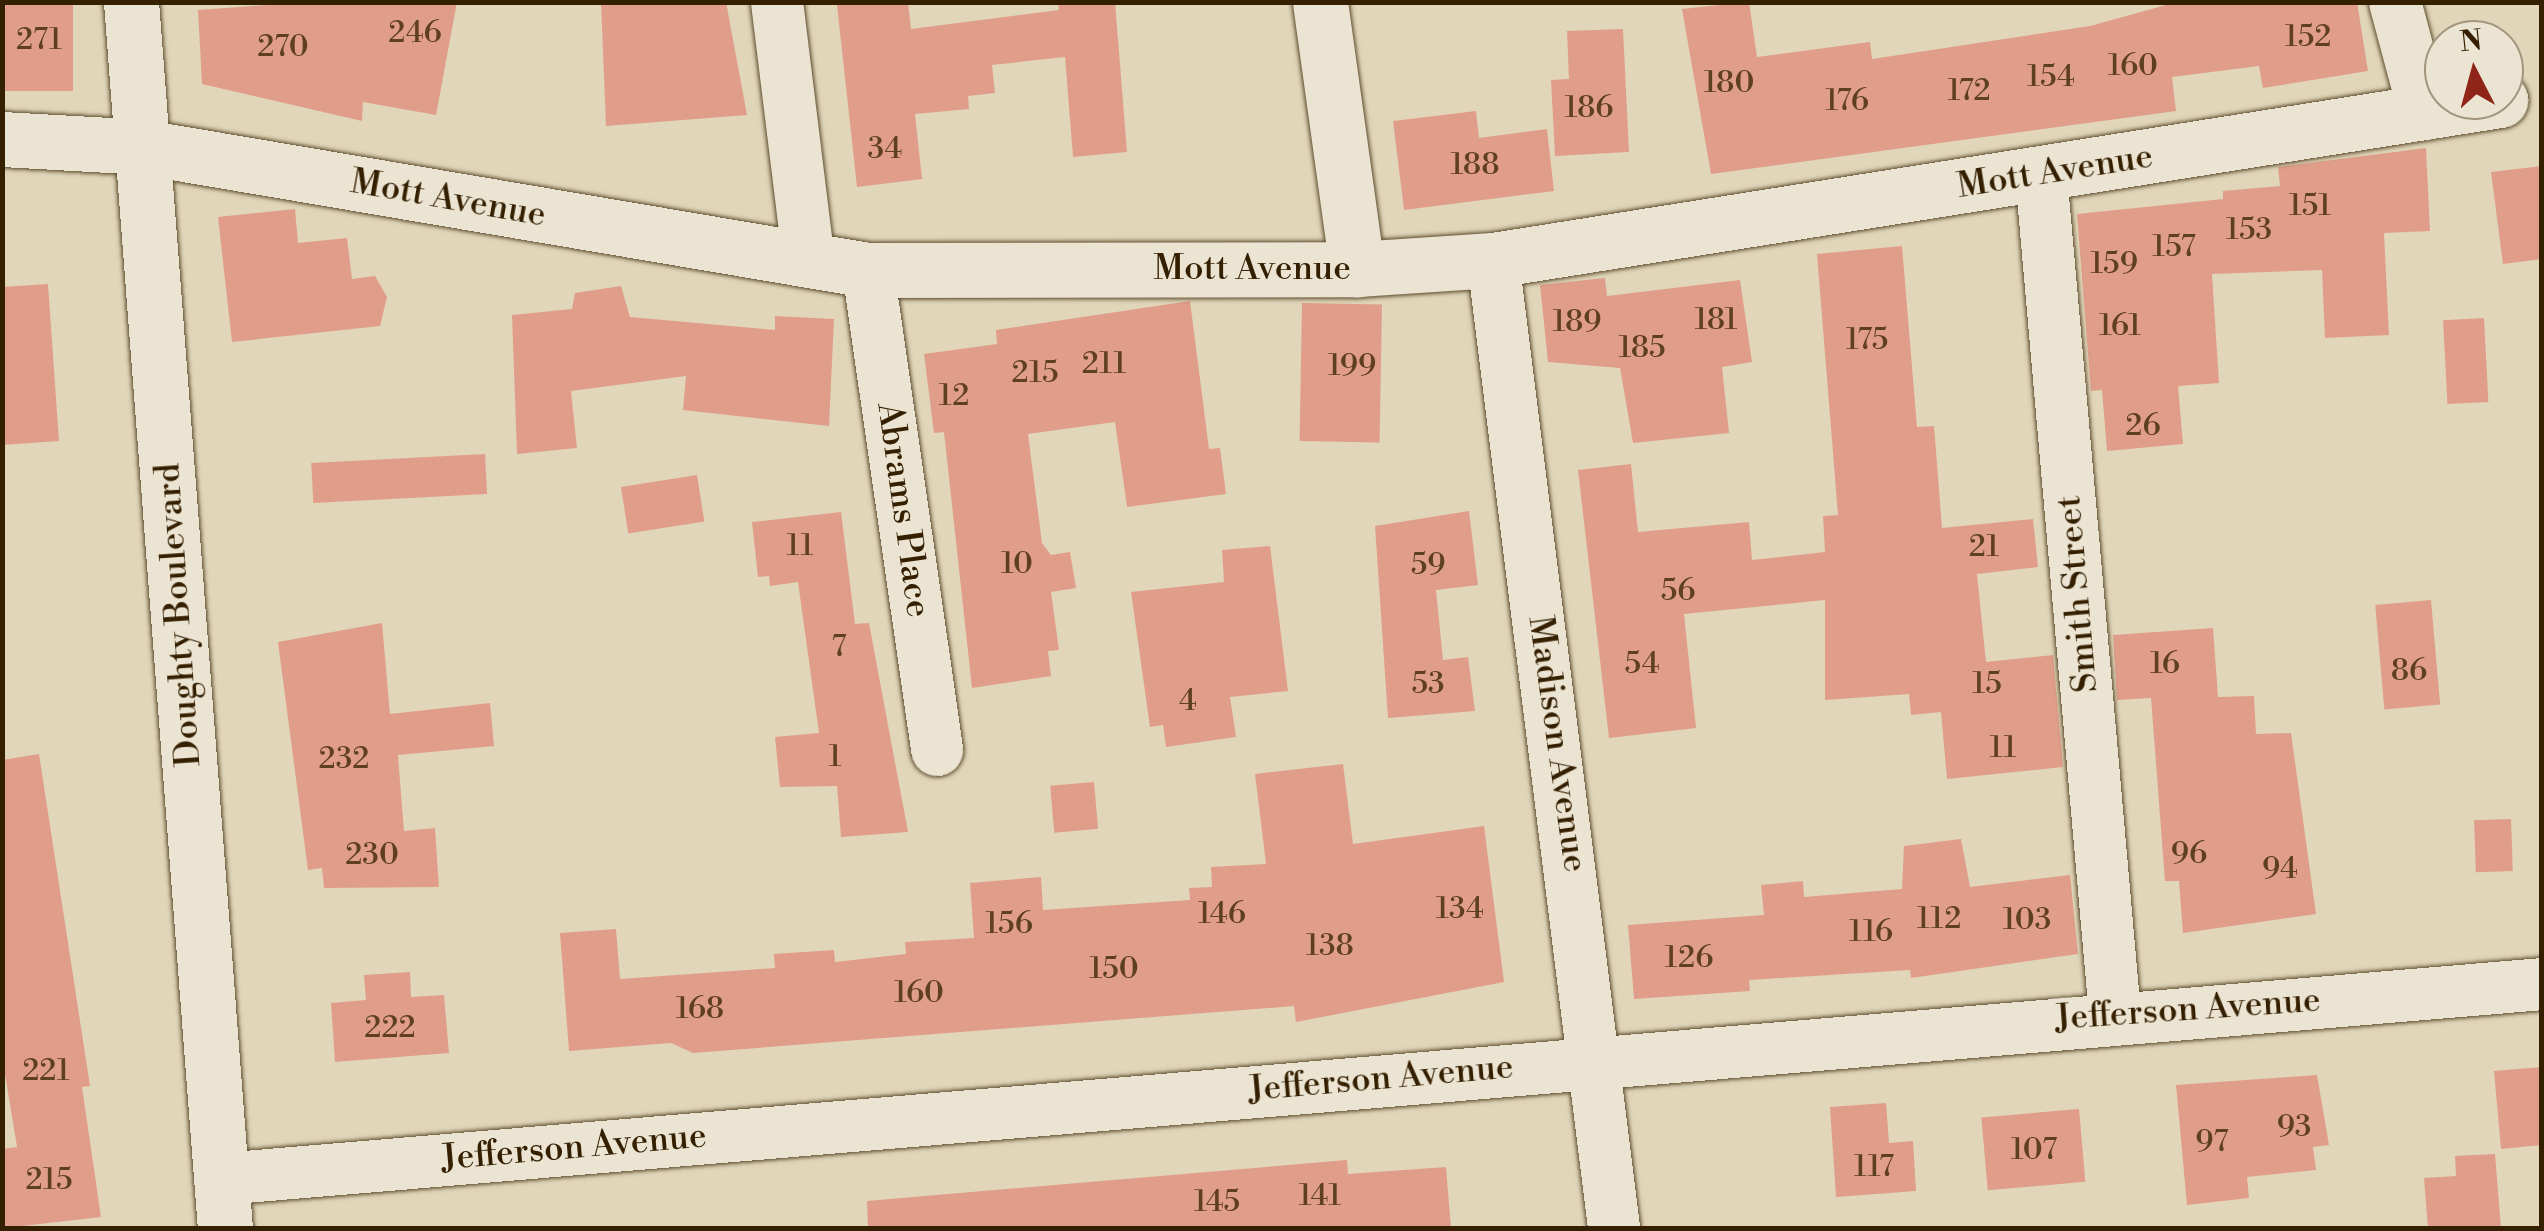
<!DOCTYPE html>
<html>
<head>
<meta charset="utf-8">
<style>
	body { margin:0 }
	#map { position:relative; width:2544px; height:1231px; overflow:hidden; background:#e1d6b9; font-family:"Libre Bodoni",serif }
	div>[style] { position:absolute }
	.building>* { inset:0; background:#e09e8a; transform-origin:0 0 }
	.roads { filter:drop-shadow(0 0 2px #5f4d2f) drop-shadow(0 0 2px #5f4d2f) }
	.minor>* { height:52px; margin:-26px; padding:0 26px; transform-origin:26px; border-radius:26px; background:#ece4d2 }
	.tertiary>* { height:55px; margin:-27.5px; padding:0 27.5px; transform-origin:27.5px; border-radius:27.5px; background:#ece4d2 }
	.secondary>* { height:55px; margin:-27.5px; padding:0 27.5px; transform-origin:27.5px; border-radius:27.5px; background:#ece4d2 }
	span { translate:-50% -50%; white-space:nowrap; text-align:center; line-height:1.15; -webkit-text-stroke:9px #ece4d2; paint-order:stroke }
	.number-label { font-size:30px; color:#5f3f23 }
	.number-label span { -webkit-text-stroke-width:0 }
	.street-label { font-size:35px; color:#341f01 }
	.frame { position:absolute; inset:0; border:5px solid #341f01; pointer-events:none }
	.north { position:absolute; left:2424px; top:20px; width:100px; height:100px; box-sizing:border-box; background:#ece4d2; border:2px solid #a2957e; border-radius:50%; rotate:354deg; font-size:28px; font-weight:700; line-height:40px; text-align:center; color:#341f01 }
	.north::after { content:''; display:block; margin:auto; width:35px; height:45px; background:#8f2418; clip-path:polygon(50% 0,100% 100%,50% 72%,0 100%) }
</style>
</head>
<body>
<div id="map">
	<div class="building">
		<div style="left:2px;top:2px;width:71px;height:89px"></div>
		<div style="clip-path:polygon(309px 2px,457px 2px,436px 115px,363px 102px,362px 121px,202px 84px,198px 10px)"></div>
		<div style="clip-path:polygon(601px 2px,726px 2px,747px 115px,606px 126px)"></div>
		<div style="clip-path:polygon(908px 2px,911px 29px,1059px 10px,1058px 2px,1115px 2px,1127px 152px,1073px 157px,1065px 57px,992px 65px,995px 93px,968px 96px,969px 109px,915px 114px,922px 179px,857px 187px,837px 5px)"></div>
		<div style="clip-path:polygon(1749px 2px,1757px 57px,1870px 42px,1872px 59px,2090px 26px,2177px 2px,2357px 2px,2368px 71px,2263px 88px,2259px 66px,2172px 77px,2176px 111px,1711px 174px,1682px 9px)"></div>
		<div style="clip-path:polygon(1623px 29px,1629px 152px,1555px 156px,1551px 80px,1569px 79px,1567px 31px)"></div>
		<div style="clip-path:polygon(1476px 111px,1479px 138px,1547px 129px,1554px 191px,1404px 210px,1393px 121px)"></div>
		<div style="clip-path:polygon(2426px 148px,2430px 231px,2384px 233px,2389px 335px,2325px 338px,2322px 270px,2212px 274px,2219px 383px,2178px 386px,2183px 444px,2107px 451px,2102px 390px,2091px 391px,2077px 214px,2223px 199px,2223px 191px,2280px 186px,2278px 167px)"></div>
		<div style="clip-path:polygon(2542px 166px,2542px 259px,2503px 264px,2491px 172px)"></div>
		<div style="clip-path:polygon(295px 209px,298px 243px,347px 238px,352px 279px,375px 276px,387px 297px,380px 326px,232px 342px,218px 217px)"></div>
		<div style="clip-path:polygon(1902px 246px,1917px 427px,1934px 426px,1942px 528px,2033px 519px,2038px 567px,1977px 574px,1986px 662px,2053px 655px,2063px 767px,1947px 779px,1941px 712px,1911px 715px,1909px 694px,1825px 700px,1825px 600px,1684px 614px,1696px 728px,1609px 738px,1578px 470px,1631px 464px,1638px 532px,1749px 522px,1752px 560px,1825px 552px,1823px 516px,1838px 515px,1817px 254px)"></div>
		<div style="clip-path:polygon(1605px 278px,1607px 296px,1740px 280px,1752px 362px,1722px 367px,1729px 433px,1633px 443px,1620px 368px,1548px 362px,1540px 285px)"></div>
		<div style="clip-path:polygon(48px 284px,59px 441px,2px 445px,2px 287px)"></div>
		<div style="clip-path:polygon(621px 286px,630px 317px,775px 330px,775px 316px,834px 319px,829px 426px,683px 410px,686px 376px,571px 391px,577px 448px,517px 454px,512px 315px,572px 309px,575px 293px)"></div>
		<div style="clip-path:polygon(1190px 301px,1209px 449px,1220px 448px,1226px 494px,1127px 507px,1115px 422px,1028px 434px,1042px 543px,1051px 555px,1070px 552px,1076px 588px,1051px 592px,1059px 650px,1048px 651px,1051px 676px,972px 688px,944px 432px,934px 433px,924px 354px,997px 344px,996px 330px)"></div>
		<div style="left:1302px;top:303px;width:80px;height:138px;rotate:1deg"></div>
		<div style="left:2484px;top:318px;width:84px;height:41px;rotate:87deg"></div>
		<div style="left:485px;top:454px;width:40px;height:174px;rotate:87deg"></div>
		<div style="left:697px;top:475px;width:47px;height:77px;rotate:81deg"></div>
		<div style="clip-path:polygon(1469px 511px,1478px 585px,1436px 590px,1443px 660px,1468px 657px,1475px 711px,1388px 718px,1375px 526px)"></div>
		<div style="clip-path:polygon(841px 512px,855px 624px,869px 623px,908px 832px,841px 837px,837px 786px,780px 787px,775px 737px,819px 733px,798px 582px,770px 586px,769px 576px,758px 577px,752px 522px)"></div>
		<div style="clip-path:polygon(1270px 546px,1288px 691px,1230px 697px,1236px 737px,1166px 747px,1163px 725px,1150px 727px,1131px 592px,1224px 582px,1222px 550px)"></div>
		<div style="left:2431px;top:600px;width:105px;height:56px;rotate:85deg"></div>
		<div style="clip-path:polygon(382px 623px,390px 714px,490px 703px,494px 746px,398px 755px,404px 831px,435px 828px,439px 887px,324px 888px,322px 868px,308px 870px,278px 642px)"></div>
		<div style="clip-path:polygon(2213px 628px,2218px 697px,2254px 696px,2256px 734px,2291px 733px,2316px 914px,2183px 933px,2179px 881px,2165px 881px,2151px 698px,2117px 700px,2113px 635px)"></div>
		<div style="clip-path:polygon(39px 754px,90px 1086px,82px 1087px,101px 1217px,5px 1228px,2px 1149px,17px 1147px,2px 1056px,2px 760px)"></div>
		<div style="clip-path:polygon(1343px 764px,1353px 844px,1484px 826px,1504px 982px,1296px 1022px,1294px 1006px,693px 1053px,671px 1043px,569px 1051px,560px 933px,616px 929px,620px 979px,775px 968px,774px 954px,834px 950px,835px 962px,906px 954px,905px 942px,974px 938px,970px 883px,1041px 877px,1043px 910px,1190px 900px,1189px 888px,1212px 887px,1211px 867px,1266px 864px,1255px 774px)"></div>
		<div style="left:1094px;top:782px;width:47px;height:44px;rotate:85deg"></div>
		<div style="left:2511px;top:819px;width:52px;height:37px;rotate:88deg"></div>
		<div style="clip-path:polygon(1961px 839px,1970px 887px,2070px 875px,2078px 954px,1911px 978px,1910px 970px,1749px 980px,1750px 991px,1634px 999px,1628px 925px,1764px 915px,1761px 885px,1803px 881px,1804px 897px,1902px 889px,1904px 846px)"></div>
		<div style="clip-path:polygon(410px 972px,411px 997px,444px 995px,449px 1053px,335px 1062px,331px 1003px,366px 1000px,364px 975px)"></div>
		<div style="clip-path:polygon(2542px 1067px,2542px 1145px,2501px 1149px,2494px 1071px)"></div>
		<div style="clip-path:polygon(2317px 1075px,2329px 1145px,2313px 1147px,2316px 1170px,2247px 1177px,2249px 1198px,2187px 1205px,2176px 1085px)"></div>
		<div style="clip-path:polygon(1886px 1103px,1889px 1143px,1913px 1141px,1916px 1191px,1836px 1197px,1830px 1107px)"></div>
		<div style="left:2079px;top:1109px;width:73px;height:98px;rotate:85deg"></div>
		<div style="clip-path:polygon(2495px 1154px,2501px 1228px,2428px 1228px,2424px 1178px,2456px 1176px,2455px 1156px)"></div>
		<div style="clip-path:polygon(1347px 1160px,1348px 1174px,1446px 1167px,1451px 1228px,868px 1228px,867px 1201px)"></div>
	</div>
	<div class="roads">
		<div class="minor">
			<div style="left:777px;top:2px;width:261px;rotate:83deg"></div>
			<div style="left:2395px;top:2px;width:116px;rotate:75deg"></div>
			<div style="left:2041px;top:174px;width:844px;rotate:84.97deg"></div>
			<div style="left:1493px;top:260px;width:976px;rotate:82.87deg"></div>
			<div style="left:868px;top:270px;width:485px;rotate:81.8deg"></div>
			<div style="left:221px;top:1179px;width:2329px;rotate:-4.8deg"></div>
		</div>
		<div class="tertiary">
			<div style="left:1320px;top:2px;width:270px;rotate:82.1deg"></div>
			<div style="left:2px;top:139px;width:141px;rotate:3.2deg"></div>
			<div style="left:143px;top:147px;width:735px;rotate:9.63deg"></div>
			<div style="left:868px;top:270px;width:489px;rotate:-0.1deg"></div>
			<div style="left:1357px;top:269px;width:136px;rotate:-3.8deg"></div>
			<div style="left:1493px;top:260px;width:1020px;rotate:-9.03deg"></div>
		</div>
		<div class="secondary">
			<div style="left:131px;top:2px;width:1230px;rotate:85.62deg"></div>
		</div>
	</div>
	<div class="number-label">
		<span style="left:415px;top:33px">246</span>
		<span style="left:2308px;top:37px">152</span>
		<span style="left:39px;top:40px">271</span>
		<span style="left:283px;top:47px">270</span>
		<span style="left:2133px;top:66px">160</span>
		<span style="left:2051px;top:77px">154</span>
		<span style="left:1729px;top:83px">180</span>
		<span style="left:1969px;top:91px">172</span>
		<span style="left:1847px;top:101px">176</span>
		<span style="left:1589px;top:108px">186</span>
		<span style="left:885px;top:149px">34</span>
		<span style="left:1475px;top:165px">188</span>
		<span style="left:2310px;top:206px">151</span>
		<span style="left:2249px;top:230px">153</span>
		<span style="left:2174px;top:247px">157</span>
		<span style="left:2114px;top:264px">159</span>
		<span style="left:1716px;top:320px">181</span>
		<span style="left:1577px;top:322px">189</span>
		<span style="left:2120px;top:326px">161</span>
		<span style="left:1867px;top:340px">175</span>
		<span style="left:1642px;top:348px">185</span>
		<span style="left:1104px;top:364px">211</span>
		<span style="left:1352px;top:366px">199</span>
		<span style="left:1035px;top:373px">215</span>
		<span style="left:954px;top:396px">12</span>
		<span style="left:2143px;top:426px">26</span>
		<span style="left:800px;top:546px">11</span>
		<span style="left:1984px;top:547px">21</span>
		<span style="left:1017px;top:564px">10</span>
		<span style="left:1428px;top:565px">59</span>
		<span style="left:1678px;top:591px">56</span>
		<span style="left:839px;top:647px">7</span>
		<span style="left:1642px;top:664px">54</span>
		<span style="left:2165px;top:664px">16</span>
		<span style="left:2409px;top:671px">86</span>
		<span style="left:1428px;top:684px">53</span>
		<span style="left:1987px;top:684px">15</span>
		<span style="left:1188px;top:701px">4</span>
		<span style="left:2003px;top:748px">11</span>
		<span style="left:835px;top:757px">1</span>
		<span style="left:344px;top:759px">232</span>
		<span style="left:2189px;top:854px">96</span>
		<span style="left:372px;top:855px">230</span>
		<span style="left:2280px;top:869px">94</span>
		<span style="left:1460px;top:909px">134</span>
		<span style="left:1222px;top:914px">146</span>
		<span style="left:1939px;top:919px">112</span>
		<span style="left:2027px;top:920px">103</span>
		<span style="left:1009px;top:924px">156</span>
		<span style="left:1871px;top:932px">116</span>
		<span style="left:1330px;top:946px">138</span>
		<span style="left:1689px;top:958px">126</span>
		<span style="left:1114px;top:969px">150</span>
		<span style="left:919px;top:993px">160</span>
		<span style="left:700px;top:1009px">168</span>
		<span style="left:390px;top:1028px">222</span>
		<span style="left:46px;top:1071px">221</span>
		<span style="left:2294px;top:1127px">93</span>
		<span style="left:2212px;top:1142px">97</span>
		<span style="left:2034px;top:1150px">107</span>
		<span style="left:1874px;top:1167px">117</span>
		<span style="left:49px;top:1180px">215</span>
		<span style="left:1320px;top:1196px">141</span>
		<span style="left:1217px;top:1202px">145</span>
	</div>
	<div class="street-label">
		<span style="left:2055px;top:172px;rotate:-9deg">Mott Avenue</span>
		<span style="left:448px;top:199px;rotate:10deg">Mott Avenue</span>
		<span style="left:1252px;top:269px">Mott Avenue</span>
		<span style="left:903px;top:510px;rotate:82deg">Abrams Place</span>
		<span style="left:2078px;top:594px;rotate:-95deg">Smith Street</span>
		<span style="left:179px;top:615px;rotate:-94deg">Doughty Boulevard</span>
		<span style="left:1557px;top:744px;rotate:82deg">Madison Avenue</span>
		<span style="left:2188px;top:1010px;rotate:-4deg">Jefferson Avenue</span>
		<span style="left:1381px;top:1079px;rotate:-5deg">Jefferson Avenue</span>
		<span style="left:574px;top:1148px;rotate:-5deg">Jefferson Avenue</span>
	</div>
	<div class="frame"></div>
	<div class="north">N</div>
</div>
</body>
</html>
